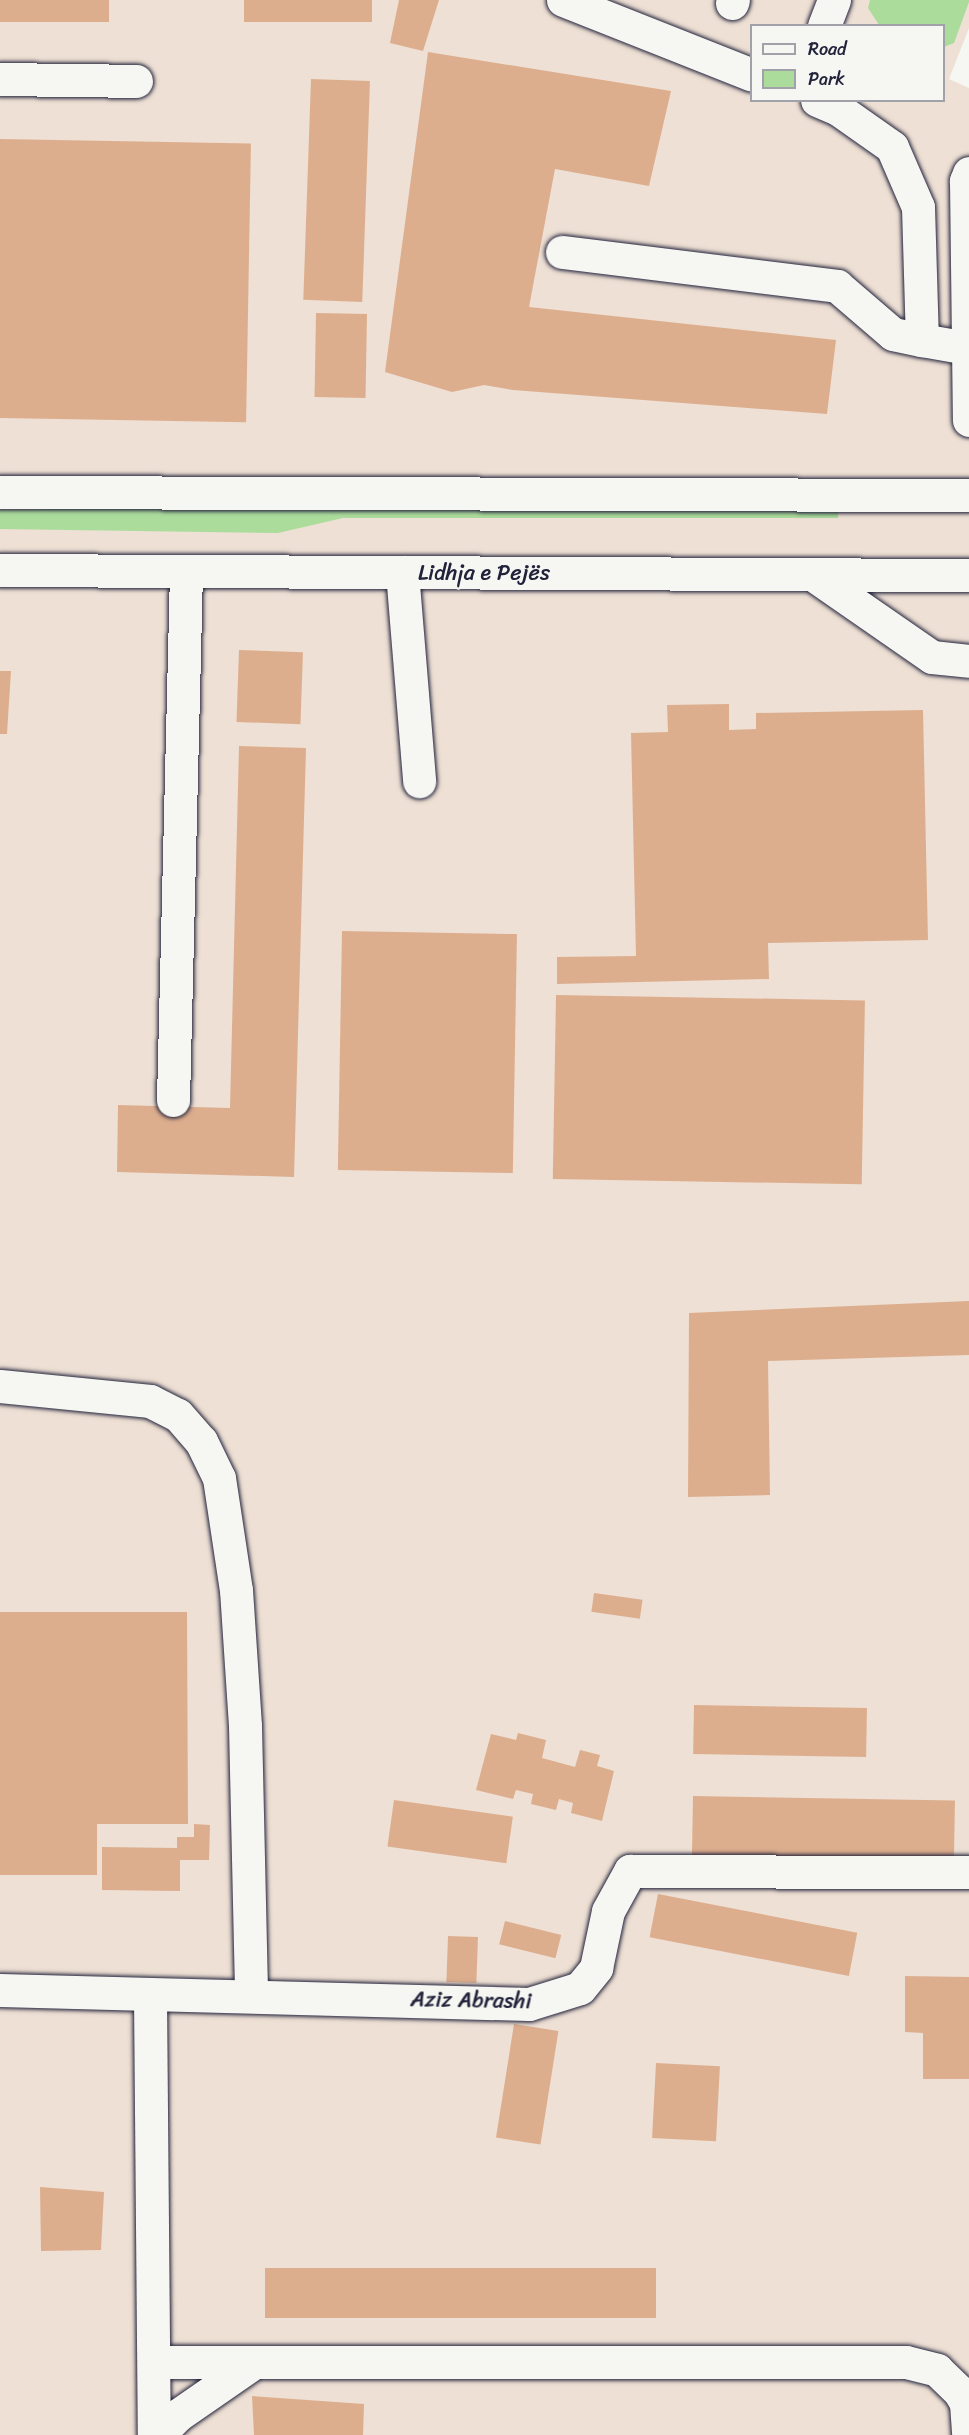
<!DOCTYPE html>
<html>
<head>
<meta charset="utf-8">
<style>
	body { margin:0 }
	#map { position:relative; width:969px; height:2435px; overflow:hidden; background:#f6f6f2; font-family:Sriracha,sans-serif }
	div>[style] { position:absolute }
	.built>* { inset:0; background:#eee0d4 }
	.green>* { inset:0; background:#acdc9c }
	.building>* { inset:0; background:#ddae8e; transform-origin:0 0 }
	.roads { filter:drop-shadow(0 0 2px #22223b) drop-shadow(0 0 2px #22223b) }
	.minor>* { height:33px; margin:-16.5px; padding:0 16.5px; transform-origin:16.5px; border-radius:16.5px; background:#f6f6f2 }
	.highway>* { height:33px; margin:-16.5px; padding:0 16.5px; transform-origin:16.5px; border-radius:16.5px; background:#f6f6f2 }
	span { translate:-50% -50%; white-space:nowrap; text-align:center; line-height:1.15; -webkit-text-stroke:4.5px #f6f6f2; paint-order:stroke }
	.street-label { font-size:22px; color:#22223b }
	.legend { position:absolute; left:750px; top:24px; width:195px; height:78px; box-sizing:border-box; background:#f6f6f2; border:2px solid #a1a1a9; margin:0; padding:8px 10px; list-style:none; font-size:18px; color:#22223b }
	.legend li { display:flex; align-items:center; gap:12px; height:30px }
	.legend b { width:30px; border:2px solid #a1a1a9 }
</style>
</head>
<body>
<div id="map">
	<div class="built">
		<div style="clip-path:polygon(evenodd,0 0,969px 0,969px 28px,949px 79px,969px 88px,969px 2435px,0 2435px,0 0,752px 26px,944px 26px,944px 100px,752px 100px,752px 26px)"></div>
	</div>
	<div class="green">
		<div style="clip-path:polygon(870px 0,969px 0,969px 2px,954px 43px,944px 47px,944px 26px,879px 25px,868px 8px)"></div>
		<div style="clip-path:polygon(300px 505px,839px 507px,838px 518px,343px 518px,278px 533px,0 529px,0 510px)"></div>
	</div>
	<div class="building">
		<div style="left:0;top:0;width:109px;height:22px"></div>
		<div style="left:244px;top:0;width:128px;height:22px"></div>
		<div style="clip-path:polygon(399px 0,439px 0,423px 51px,390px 43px)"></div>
		<div style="clip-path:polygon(428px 52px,671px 91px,649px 186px,555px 169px,529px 307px,836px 340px,827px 414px,513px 390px,484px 385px,452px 392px,385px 372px)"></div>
		<div style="left:311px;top:79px;width:59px;height:221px;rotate:2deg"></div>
		<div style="left:0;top:139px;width:251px;height:279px;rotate:1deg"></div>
		<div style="left:316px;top:313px;width:51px;height:84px;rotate:1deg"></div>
		<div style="left:239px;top:650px;width:64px;height:72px;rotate:2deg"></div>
		<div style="clip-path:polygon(0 671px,11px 671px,7px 734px,0 734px)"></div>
		<div style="clip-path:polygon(729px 704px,729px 730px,756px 729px,756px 713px,923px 710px,928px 940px,768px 943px,769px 979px,557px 984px,557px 957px,636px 956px,631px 733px,668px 732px,667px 705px)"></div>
		<div style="clip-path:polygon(239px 746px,306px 748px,294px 1177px,117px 1172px,118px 1105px,230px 1108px)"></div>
		<div style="left:342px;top:931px;width:175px;height:239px;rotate:1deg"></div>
		<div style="left:556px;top:995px;width:309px;height:184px;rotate:1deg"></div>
		<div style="clip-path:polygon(969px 1301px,969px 1355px,768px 1361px,770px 1495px,688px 1497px,689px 1313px)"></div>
		<div style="left:594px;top:1593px;width:49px;height:19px;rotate:8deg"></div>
		<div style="clip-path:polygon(0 1612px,187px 1612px,188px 1824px,97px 1824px,97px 1875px,0 1875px)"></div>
		<div style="left:694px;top:1705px;width:173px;height:49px;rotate:1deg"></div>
		<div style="clip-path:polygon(518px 1733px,546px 1740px,542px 1758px,575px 1767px,580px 1750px,600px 1755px,597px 1766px,614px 1771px,602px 1821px,571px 1813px,573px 1803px,559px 1799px,556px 1810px,531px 1804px,533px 1794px,516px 1790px,513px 1799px,476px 1790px,491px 1734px,516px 1740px)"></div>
		<div style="left:693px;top:1796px;width:262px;height:61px;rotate:1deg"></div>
		<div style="left:394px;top:1800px;width:120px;height:47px;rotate:8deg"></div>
		<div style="clip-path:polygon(194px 1824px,210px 1825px,209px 1860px,180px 1860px,180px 1891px,102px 1890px,102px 1847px,177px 1848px,177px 1837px,194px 1837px)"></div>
		<div style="left:658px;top:1894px;width:203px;height:44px;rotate:11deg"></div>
		<div style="left:505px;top:1921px;width:58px;height:24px;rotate:14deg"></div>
		<div style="left:448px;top:1936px;width:30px;height:46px;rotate:2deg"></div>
		<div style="clip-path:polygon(905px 1976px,969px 1977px,969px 2079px,923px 2079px,923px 2033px,905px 2032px)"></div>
		<div style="left:514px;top:2024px;width:45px;height:115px;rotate:9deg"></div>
		<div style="left:656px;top:2063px;width:64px;height:75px;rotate:3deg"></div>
		<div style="clip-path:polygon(40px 2187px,104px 2192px,101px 2250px,41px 2251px)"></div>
		<div style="left:656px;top:2268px;width:50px;height:391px;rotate:90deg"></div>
		<div style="clip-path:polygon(252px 2396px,364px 2404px,363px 2435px,254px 2435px)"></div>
	</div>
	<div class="roads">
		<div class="minor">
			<div style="left:563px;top:0;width:203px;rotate:21.6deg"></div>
			<div style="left:732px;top:3px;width:3px;rotate:-72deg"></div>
			<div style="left:824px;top:26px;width:28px;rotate:-69deg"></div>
			<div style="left:0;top:79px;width:136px;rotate:0.8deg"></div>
			<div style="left:817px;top:100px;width:23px;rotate:23deg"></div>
			<div style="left:838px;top:109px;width:66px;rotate:35.1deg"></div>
			<div style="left:892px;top:147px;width:65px;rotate:66.6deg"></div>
			<div style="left:918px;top:207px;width:133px;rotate:88.3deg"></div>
			<div style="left:922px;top:340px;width:47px;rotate:9.9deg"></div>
			<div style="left:969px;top:173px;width:9px;rotate:111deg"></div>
			<div style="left:966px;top:181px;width:239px;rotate:89.3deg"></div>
			<div style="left:562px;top:252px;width:277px;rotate:7deg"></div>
			<div style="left:837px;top:286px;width:74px;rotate:40.6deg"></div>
			<div style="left:893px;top:334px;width:30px;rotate:12deg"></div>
			<div style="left:402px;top:572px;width:210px;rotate:85.3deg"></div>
			<div style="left:812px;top:574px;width:146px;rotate:34.7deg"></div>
			<div style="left:932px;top:657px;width:37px;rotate:6deg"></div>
			<div style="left:173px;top:1100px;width:529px;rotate:-88.59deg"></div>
			<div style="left:0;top:1386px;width:151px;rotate:5.7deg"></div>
			<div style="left:150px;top:1401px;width:31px;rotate:27deg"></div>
			<div style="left:178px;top:1415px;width:35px;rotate:49deg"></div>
			<div style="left:201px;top:1441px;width:41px;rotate:64.1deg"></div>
			<div style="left:219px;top:1478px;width:113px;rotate:81.4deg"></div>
			<div style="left:236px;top:1590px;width:136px;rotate:86.2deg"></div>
			<div style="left:245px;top:1726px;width:268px;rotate:88.7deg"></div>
			<div style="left:0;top:1990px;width:529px;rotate:1.52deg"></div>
			<div style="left:529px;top:2004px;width:53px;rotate:-17.4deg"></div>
			<div style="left:580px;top:1988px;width:26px;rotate:-51deg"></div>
			<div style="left:596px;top:1968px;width:58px;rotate:-78.1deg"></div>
			<div style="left:608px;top:1911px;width:46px;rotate:-61.2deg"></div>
			<div style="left:630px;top:1871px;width:339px;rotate:0.2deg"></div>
			<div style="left:150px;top:1996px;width:439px;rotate:89.5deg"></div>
			<div style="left:154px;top:2362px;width:752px"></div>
			<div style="left:906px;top:2362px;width:32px;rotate:14deg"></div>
			<div style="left:937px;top:2370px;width:30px;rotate:44deg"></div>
			<div style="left:959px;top:2391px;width:14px;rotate:60deg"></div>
			<div style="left:966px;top:2403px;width:32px;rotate:86deg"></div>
			<div style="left:158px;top:2435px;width:28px;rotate:-45deg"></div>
			<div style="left:178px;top:2415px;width:91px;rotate:-34.7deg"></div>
		</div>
		<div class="highway">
			<div style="left:0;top:492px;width:969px;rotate:0.18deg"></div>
			<div style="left:0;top:570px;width:969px;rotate:0.3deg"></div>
		</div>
	</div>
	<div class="street-label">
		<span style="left:484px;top:573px">Lidhja e Pejës</span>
		<span style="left:471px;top:2000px;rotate:1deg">Aziz Abrashi</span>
	</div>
	<ul class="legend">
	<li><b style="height:8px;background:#f6f6f2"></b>Road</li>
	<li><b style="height:16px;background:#acdc9c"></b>Park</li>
	</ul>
</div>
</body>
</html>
